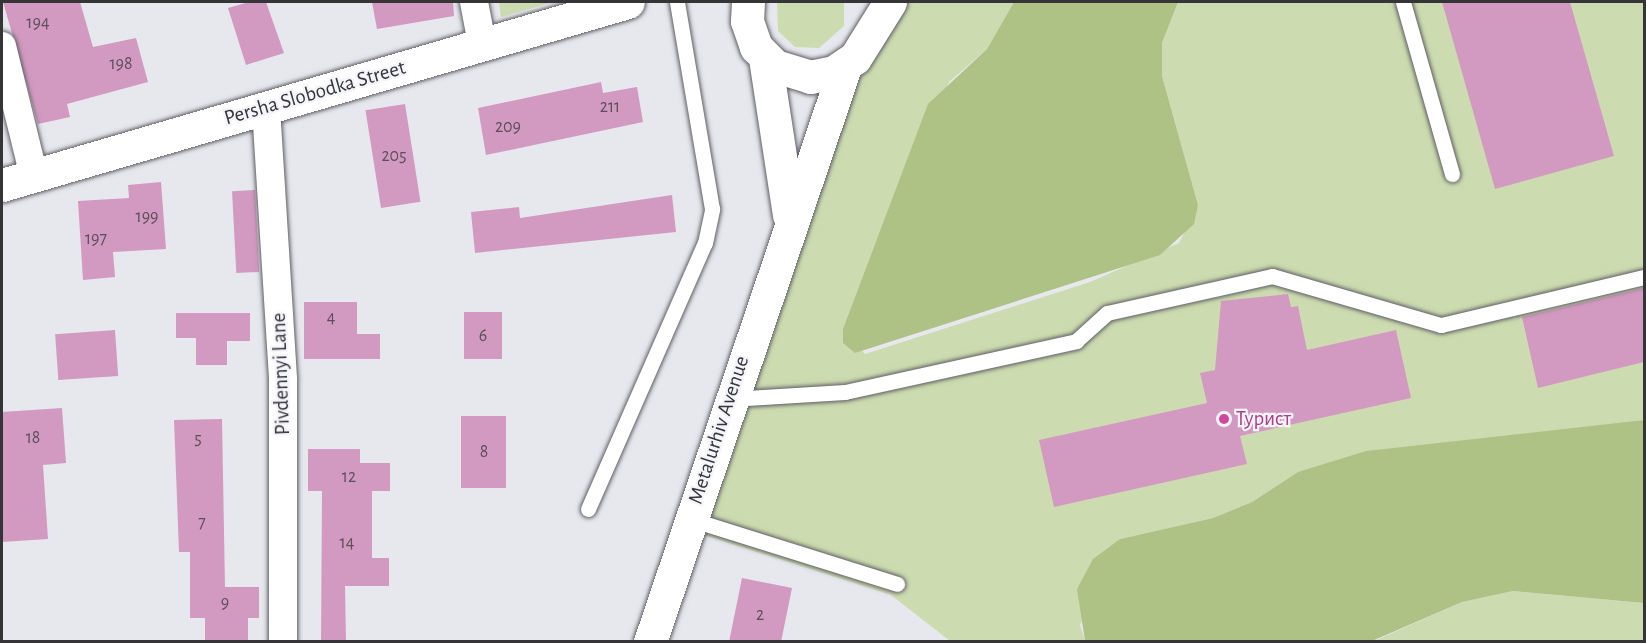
<!DOCTYPE html>
<html>
<head>
<meta charset="utf-8">
<style>
	body { margin:0 }
	#map { position:relative; width:1646px; height:643px; overflow:hidden; background:#e7e7ee; font-family:"Alegreya Sans",sans-serif }
	div>[style] { position:absolute }
	.green>* { inset:0; background:#cddcb0 }
	.forest>* { inset:0; background:#afc286 }
	.building>* { inset:0; background:#d39ac1; transform-origin:0 0 }
	.roads { filter:drop-shadow(0 0 2px #5f5f65) drop-shadow(0 0 2px #5f5f65) }
	.lane>* { height:15px; margin:-7.5px; padding:0 7.5px; transform-origin:7.5px; border-radius:7.5px; background:#fff }
	.street>* { height:28px; margin:-14px; padding:0 14px; transform-origin:14px; border-radius:14px; background:#fff }
	.secondary>* { height:33px; margin:-16.5px; padding:0 16.5px; transform-origin:16.5px; border-radius:16.5px; background:#fff }
	.dots>* { width:16px; height:16px; translate:-50% -50%; box-sizing:border-box; border:3px solid #f4f4fb; border-radius:50% }
	span { translate:-50% -50%; white-space:nowrap; text-align:center; line-height:1.15; -webkit-text-stroke:4.5px #f4f4fb; paint-order:stroke }
	.number-label { font-size:18px; color:#5c4e5a }
	.number-label span { -webkit-text-stroke-width:0 }
	.street-label { font-size:21px; color:#353537 }
	.hotel-label { font-size:21px; color:#b23c85 }
	.left { translate:0 -50%; text-align:left }
	.frame { position:absolute; inset:0; border:3px solid #353537; pointer-events:none }
</style>
</head>
<body>
<div id="map">
	<div class="green">
		<div style="clip-path:polygon(499px 2px,553px 2px,501px 17px)"></div>
		<div style="clip-path:polygon(777px 2px,844px 2px,844px 26px,819px 48px,795px 47px,778px 31px)"></div>
		<div style="clip-path:polygon(907px 2px,1014px 2px,987px 49px,949px 82px,867px 271px,843px 329px,865px 354px,1090px 282px,1179px 243px,1198px 205px,1162px 76px,1162px 43px,1178px 2px,1644px 2px,1644px 420px,1298px 472px,1252px 502px,1213px 518px,1120px 539px,1080px 625px,1085px 641px,950px 641px,891px 595px,701px 534px,857px 76px,876px 56px,887px 28px)"></div>
		<div style="clip-path:polygon(1513px 591px,1644px 603px,1644px 641px,1372px 642px,1462px 602px)"></div>
	</div>
	<div class="forest">
		<div style="clip-path:polygon(1014px 2px,1178px 2px,1162px 43px,1162px 76px,1198px 205px,1194px 224px,1160px 255px,855px 353px,843px 343px,843px 329px,928px 104px,987px 49px)"></div>
		<div style="clip-path:polygon(1644px 420px,1644px 603px,1513px 591px,1462px 602px,1372px 641px,1085px 641px,1077px 589px,1093px 559px,1120px 539px,1213px 518px,1252px 502px,1298px 472px,1366px 451px)"></div>
	</div>
	<div class="building">
		<div style="clip-path:polygon(3px 2px,80px 2px,93px 47px,136px 38px,148px 82px,67px 104px,70px 117px,38px 124px)"></div>
		<div style="clip-path:polygon(249px 2px,266px 2px,284px 53px,246px 65px,228px 8px)"></div>
		<div style="clip-path:polygon(372px 2px,453px 2px,454px 16px,377px 29px)"></div>
		<div style="clip-path:polygon(1442px 2px,1570px 2px,1614px 156px,1495px 189px)"></div>
		<div style="clip-path:polygon(601px 82px,603px 93px,637px 87px,643px 122px,486px 155px,478px 108px)"></div>
		<div style="left:405px;top:104px;width:99px;height:40px;rotate:81deg"></div>
		<div style="clip-path:polygon(161px 182px,166px 249px,113px 252px,115px 277px,83px 280px,78px 201px,129px 198px,128px 185px)"></div>
		<div style="left:255px;top:190px;width:82px;height:23px;rotate:87deg"></div>
		<div style="clip-path:polygon(672px 195px,676px 232px,475px 253px,471px 212px,519px 207px,520px 218px)"></div>
		<div style="clip-path:polygon(1644px 288px,1644px 362px,1538px 388px,1522px 317px)"></div>
		<div style="clip-path:polygon(1288px 294px,1291px 307px,1298px 306px,1307px 350px,1396px 330px,1411px 398px,1240px 436px,1247px 464px,1054px 507px,1039px 440px,1207px 403px,1200px 373px,1215px 370px,1221px 301px)"></div>
		<div style="clip-path:polygon(304px 302px,357px 302px,357px 334px,380px 334px,380px 359px,304px 359px)"></div>
		<div style="left:464px;top:312px;width:38px;height:47px"></div>
		<div style="clip-path:polygon(176px 313px,250px 313px,250px 341px,227px 341px,227px 365px,196px 365px,196px 338px,176px 338px)"></div>
		<div style="left:115px;top:330px;width:46px;height:60px;rotate:86deg"></div>
		<div style="clip-path:polygon(62px 408px,66px 463px,43px 465px,48px 539px,2px 542px,2px 412px)"></div>
		<div style="left:461px;top:416px;width:45px;height:72px"></div>
		<div style="clip-path:polygon(222px 419px,225px 587px,259px 587px,259px 618px,248px 618px,248px 642px,205px 642px,205px 618px,190px 618px,190px 552px,179px 552px,174px 420px)"></div>
		<div style="clip-path:polygon(308px 449px,360px 449px,360px 463px,390px 463px,390px 491px,372px 491px,372px 558px,389px 558px,389px 586px,345px 586px,346px 642px,321px 642px,322px 491px,308px 491px)"></div>
		<div style="clip-path:polygon(742px 578px,792px 588px,781px 642px,729px 642px)"></div>
	</div>
	<div class="roads">
		<div class="lane">
			<div style="left:1403px;top:2px;width:179px;rotate:74.1deg"></div>
			<div style="left:730px;top:399px;width:115px;rotate:-3.5deg"></div>
			<div style="left:845px;top:392px;width:237px;rotate:-12.4deg"></div>
			<div style="left:1076px;top:341px;width:42px;rotate:-42.1deg"></div>
			<div style="left:1107px;top:313px;width:169px;rotate:-12.6deg"></div>
			<div style="left:1272px;top:276px;width:176px;rotate:16.2deg"></div>
			<div style="left:1441px;top:325px;width:209px;rotate:-13.3deg"></div>
			<div style="left:588px;top:509px;width:291px;rotate:-66.3deg"></div>
			<div style="left:705px;top:243px;width:35px;rotate:-78deg"></div>
			<div style="left:712px;top:209px;width:210px;rotate:-99.6deg"></div>
			<div style="left:690px;top:519px;width:217px;rotate:17.4deg"></div>
		</div>
		<div class="street">
			<div style="left:474px;top:2px;width:43px;rotate:79.2deg"></div>
			<div style="left:2px;top:46px;width:134px;rotate:76.2deg"></div>
			<div style="left:266px;top:108px;width:273px;rotate:86.4deg"></div>
			<div style="left:283px;top:380px;width:262px;rotate:90deg"></div>
		</div>
		<div class="secondary">
			<div style="left:748px;top:2px;width:19px;rotate:93deg"></div>
			<div style="left:747px;top:21px;width:28px;rotate:71deg"></div>
			<div style="left:756px;top:47px;width:27px;rotate:45deg"></div>
			<div style="left:775px;top:66px;width:37px;rotate:17deg"></div>
			<div style="left:810px;top:77px;width:25px;rotate:-12deg"></div>
			<div style="left:834px;top:72px;width:25px;rotate:-34deg"></div>
			<div style="left:855px;top:58px;width:66px;rotate:-58deg"></div>
			<div style="left:765px;top:58px;width:159px;rotate:81.3deg"></div>
			<div style="left:2px;top:185px;width:652px;rotate:-16.3deg"></div>
			<div style="left:650px;top:642px;width:607px;rotate:-71.27deg"></div>
		</div>
	</div>
	<div class="dots">
		<div style="left:1224px;top:419px;background:#d1479c"></div>
	</div>
	<div class="number-label">
		<span style="left:38px;top:23px">194</span>
		<span style="left:121px;top:64px">198</span>
		<span style="left:610px;top:107px">211</span>
		<span style="left:508px;top:127px">209</span>
		<span style="left:394px;top:156px">205</span>
		<span style="left:147px;top:217px">199</span>
		<span style="left:96px;top:239px">197</span>
		<span style="left:331px;top:318px">4</span>
		<span style="left:483px;top:336px">6</span>
		<span style="left:33px;top:438px">18</span>
		<span style="left:198px;top:439px">5</span>
		<span style="left:484px;top:452px">8</span>
		<span style="left:349px;top:477px">12</span>
		<span style="left:202px;top:523px">7</span>
		<span style="left:347px;top:543px">14</span>
		<span style="left:225px;top:603px">9</span>
		<span style="left:760px;top:615px">2</span>
	</div>
	<div class="street-label">
		<span style="left:315px;top:93px;rotate:-16deg">Persha Slobodka Street</span>
		<span style="left:281px;top:374px;rotate:-92deg">Pivdennyi Lane</span>
		<span style="left:719px;top:430px;rotate:-72deg">Metalurhiv Avenue</span>
	</div>
	<div class="hotel-label">
		<span class="left" style="left:1236px;top:419px">Турист</span>
	</div>
	<div class="frame"></div>
</div>
</body>
</html>
